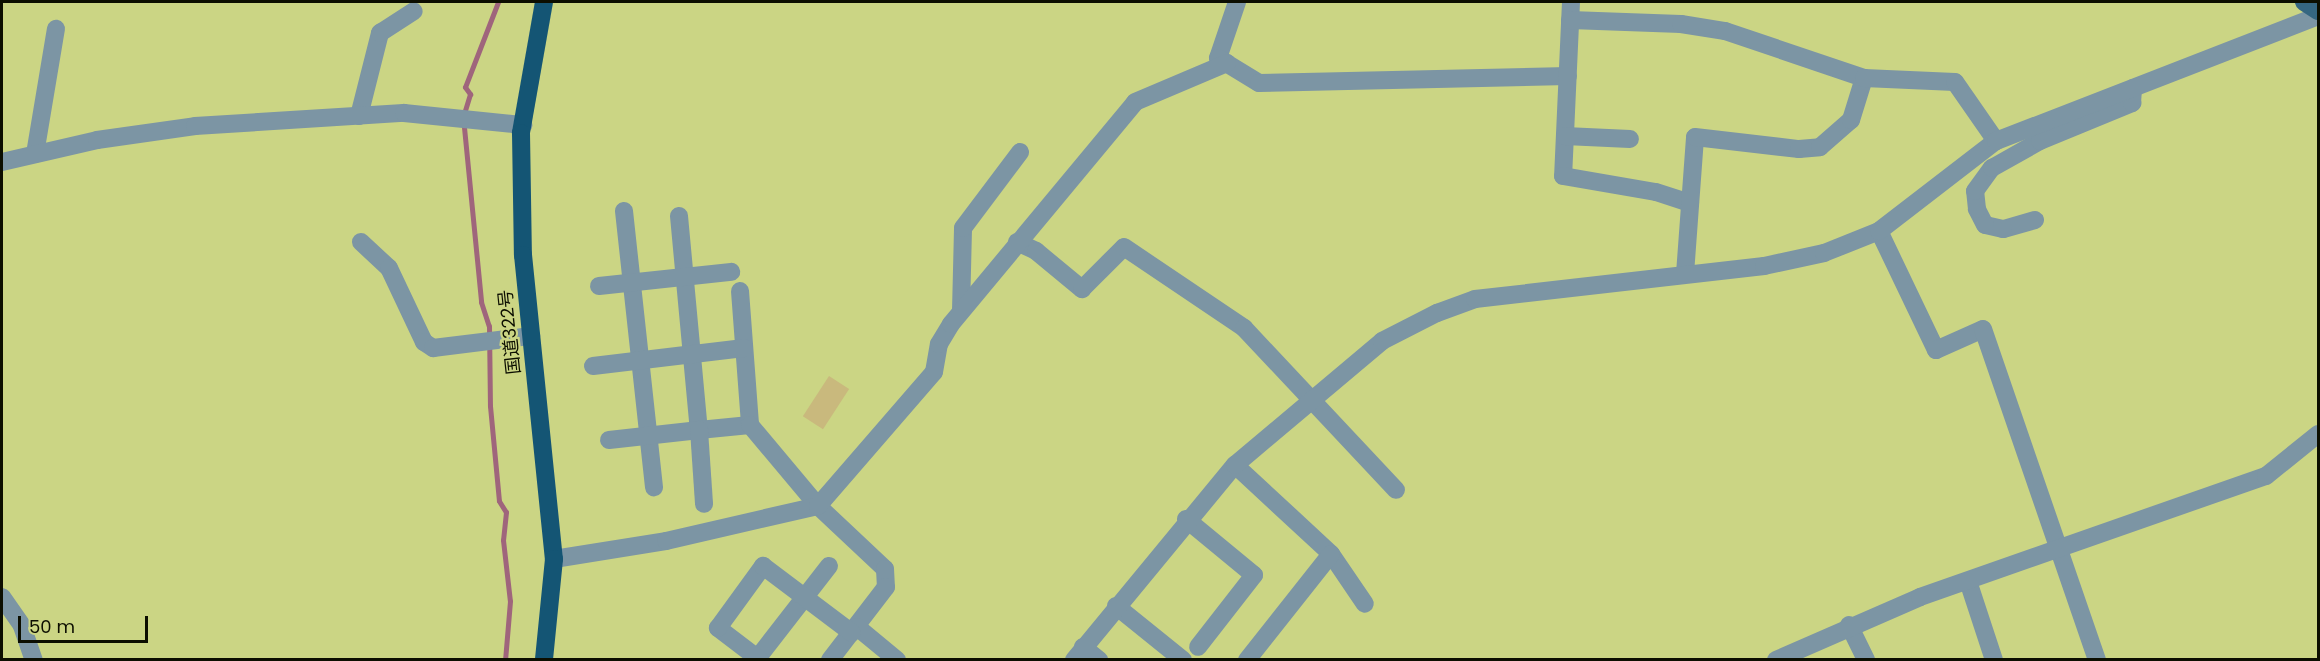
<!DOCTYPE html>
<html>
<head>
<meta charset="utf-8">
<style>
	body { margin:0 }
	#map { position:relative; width:2320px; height:661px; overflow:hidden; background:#cbd584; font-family:Poppins,"Noto Sans JP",sans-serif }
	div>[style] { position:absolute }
	.stream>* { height:5px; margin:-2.5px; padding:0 2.5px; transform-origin:2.5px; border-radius:2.5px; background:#9f657c }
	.building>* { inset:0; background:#c9b97d; transform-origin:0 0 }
	.minor>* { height:18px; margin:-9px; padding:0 9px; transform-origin:9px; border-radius:9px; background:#7c95a4 }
	.major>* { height:18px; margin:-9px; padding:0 9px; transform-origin:9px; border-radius:9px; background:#356681 }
	.highway>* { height:18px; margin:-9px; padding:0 9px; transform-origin:9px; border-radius:9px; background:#145574 }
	span { translate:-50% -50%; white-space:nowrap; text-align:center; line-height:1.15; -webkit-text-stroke:4.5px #cbd584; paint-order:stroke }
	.street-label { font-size:18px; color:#0c0e00 }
	.frame { position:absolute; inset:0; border:3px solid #0c0e00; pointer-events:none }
	.scale { position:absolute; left:18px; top:616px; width:130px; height:27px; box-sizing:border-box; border:3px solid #0c0e00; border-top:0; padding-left:8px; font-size:18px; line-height:21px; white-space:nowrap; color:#0c0e00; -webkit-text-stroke:4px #cbd584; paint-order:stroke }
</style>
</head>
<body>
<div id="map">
	<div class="stream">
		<div style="left:498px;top:2px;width:91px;rotate:111.2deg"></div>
		<div style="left:465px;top:87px;width:9px;rotate:54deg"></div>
		<div style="left:470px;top:94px;width:24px;rotate:107deg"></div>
		<div style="left:463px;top:117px;width:186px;rotate:84.4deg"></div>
		<div style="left:481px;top:302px;width:25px;rotate:72deg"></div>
		<div style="left:489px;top:326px;width:80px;rotate:89.3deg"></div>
		<div style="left:490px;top:406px;width:95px;rotate:84.6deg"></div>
		<div style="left:499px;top:501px;width:13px;rotate:58deg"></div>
		<div style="left:506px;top:512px;width:28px;rotate:96deg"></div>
		<div style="left:503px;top:540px;width:61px;rotate:83.5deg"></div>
		<div style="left:510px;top:601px;width:59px;rotate:94.8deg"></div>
	</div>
	<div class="building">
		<div style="left:829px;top:376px;width:24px;height:48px;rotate:33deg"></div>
	</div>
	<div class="minor">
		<div style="left:1237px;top:2px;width:59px;rotate:108.7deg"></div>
		<div style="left:1218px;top:58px;width:48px;rotate:31.4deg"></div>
		<div style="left:1259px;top:83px;width:309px;rotate:-1.3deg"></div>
		<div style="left:1571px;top:2px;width:174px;rotate:92.6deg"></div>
		<div style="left:1563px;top:176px;width:94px;rotate:9.8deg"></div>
		<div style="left:1656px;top:192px;width:36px;rotate:18deg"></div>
		<div style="left:1570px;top:20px;width:111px;rotate:2.1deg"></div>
		<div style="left:1681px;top:24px;width:45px;rotate:9deg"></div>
		<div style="left:1725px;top:31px;width:147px;rotate:18.7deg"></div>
		<div style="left:359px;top:116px;width:86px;rotate:-75.8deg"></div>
		<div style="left:380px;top:33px;width:40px;rotate:-32.9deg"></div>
		<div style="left:1565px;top:136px;width:65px;rotate:2.6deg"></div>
		<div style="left:35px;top:154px;width:127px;rotate:-80.5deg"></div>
		<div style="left:2px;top:162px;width:98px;rotate:-13deg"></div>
		<div style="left:97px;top:140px;width:99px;rotate:-8.1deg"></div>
		<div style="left:195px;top:126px;width:209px;rotate:-3.6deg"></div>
		<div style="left:404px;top:113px;width:120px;rotate:5.8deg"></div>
		<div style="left:624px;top:211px;width:278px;rotate:83.8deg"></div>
		<div style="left:679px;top:216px;width:215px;rotate:84.7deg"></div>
		<div style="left:699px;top:430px;width:51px;rotate:-5.6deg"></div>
		<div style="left:2035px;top:220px;width:33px;rotate:164deg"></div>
		<div style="left:2003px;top:229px;width:18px;rotate:-167deg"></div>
		<div style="left:1985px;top:225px;width:18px;rotate:-117deg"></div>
		<div style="left:1977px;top:209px;width:18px;rotate:-96deg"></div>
		<div style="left:1975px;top:191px;width:29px;rotate:-54deg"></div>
		<div style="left:1992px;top:168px;width:55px;rotate:-29.4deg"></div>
		<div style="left:2040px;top:141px;width:100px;rotate:-22.4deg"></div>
		<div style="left:2132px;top:103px;width:15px;rotate:-86deg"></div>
		<div style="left:1879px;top:231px;width:132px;rotate:64.4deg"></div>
		<div style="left:1936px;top:350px;width:51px;rotate:-24.1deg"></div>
		<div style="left:1983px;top:329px;width:350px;rotate:71deg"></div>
		<div style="left:361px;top:242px;width:38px;rotate:43deg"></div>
		<div style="left:389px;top:268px;width:82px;rotate:64.7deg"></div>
		<div style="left:424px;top:342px;width:11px;rotate:34deg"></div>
		<div style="left:433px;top:348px;width:99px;rotate:-7deg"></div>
		<div style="left:1017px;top:242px;width:21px;rotate:25deg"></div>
		<div style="left:1036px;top:251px;width:60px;rotate:39.6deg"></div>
		<div style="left:1082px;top:289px;width:59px;rotate:-45deg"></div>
		<div style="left:1124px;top:247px;width:145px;rotate:34deg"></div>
		<div style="left:1244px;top:328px;width:222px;rotate:46.8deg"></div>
		<div style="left:1685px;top:274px;width:137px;rotate:-85.8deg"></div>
		<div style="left:1695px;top:137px;width:105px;rotate:6.6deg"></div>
		<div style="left:1799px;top:149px;width:21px;rotate:-5deg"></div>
		<div style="left:1820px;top:147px;width:41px;rotate:-41.1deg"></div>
		<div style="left:1851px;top:120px;width:44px;rotate:-72.8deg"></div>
		<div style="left:1864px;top:78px;width:91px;rotate:2.5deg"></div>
		<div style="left:1955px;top:82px;width:72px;rotate:55.2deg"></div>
		<div style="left:599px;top:286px;width:133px;rotate:-6.1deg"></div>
		<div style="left:740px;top:291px;width:134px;rotate:85.7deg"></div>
		<div style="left:750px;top:425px;width:106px;rotate:50deg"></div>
		<div style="left:818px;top:506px;width:92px;rotate:43.2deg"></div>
		<div style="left:885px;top:569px;width:18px;rotate:87deg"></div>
		<div style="left:886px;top:587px;width:92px;rotate:127.5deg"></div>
		<div style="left:961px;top:311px;width:83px;rotate:-88.6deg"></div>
		<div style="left:963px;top:228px;width:95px;rotate:-53.1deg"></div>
		<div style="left:593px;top:366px;width:152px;rotate:-6.8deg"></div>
		<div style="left:609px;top:440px;width:91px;rotate:-6.3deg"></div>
		<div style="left:699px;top:430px;width:74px;rotate:86.1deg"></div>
		<div style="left:1235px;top:465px;width:131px;rotate:42.8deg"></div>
		<div style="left:1331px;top:554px;width:60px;rotate:55.8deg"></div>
		<div style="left:1186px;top:519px;width:88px;rotate:39.5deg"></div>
		<div style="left:1254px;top:575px;width:91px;rotate:127.9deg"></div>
		<div style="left:554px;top:559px;width:113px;rotate:-9.1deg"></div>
		<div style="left:666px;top:541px;width:156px;rotate:-13deg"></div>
		<div style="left:818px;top:506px;width:177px;rotate:-49.1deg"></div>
		<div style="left:934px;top:372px;width:28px;rotate:-80deg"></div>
		<div style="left:939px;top:344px;width:23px;rotate:-59deg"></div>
		<div style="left:951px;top:324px;width:288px;rotate:-50.3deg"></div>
		<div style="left:1135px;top:102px;width:100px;rotate:-23deg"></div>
		<div style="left:1968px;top:581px;width:83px;rotate:71.8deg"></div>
		<div style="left:2px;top:597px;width:35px;rotate:55deg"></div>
		<div style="left:22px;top:626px;width:36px;rotate:71deg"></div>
		<div style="left:1116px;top:606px;width:86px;rotate:38.9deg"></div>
		<div style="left:1849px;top:625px;width:39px;rotate:64deg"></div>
		<div style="left:857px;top:627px;width:52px;rotate:39.5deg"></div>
		<div style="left:1083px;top:647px;width:21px;rotate:39deg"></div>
		<div style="left:756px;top:660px;width:119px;rotate:-52.2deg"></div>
		<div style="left:760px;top:660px;width:53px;rotate:-142.7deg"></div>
		<div style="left:718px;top:628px;width:77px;rotate:-54deg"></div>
		<div style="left:763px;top:566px;width:111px;rotate:37deg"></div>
		<div style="left:1074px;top:660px;width:253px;rotate:-50.5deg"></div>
		<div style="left:1235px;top:465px;width:192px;rotate:-40.1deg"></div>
		<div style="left:1382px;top:341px;width:62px;rotate:-27deg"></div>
		<div style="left:1437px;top:313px;width:40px;rotate:-20.2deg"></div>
		<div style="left:1475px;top:299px;width:291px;rotate:-6.5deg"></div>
		<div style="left:1764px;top:266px;width:61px;rotate:-12.2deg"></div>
		<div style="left:1824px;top:253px;width:59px;rotate:-21.8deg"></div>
		<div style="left:1879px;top:231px;width:148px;rotate:-37.6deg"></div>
		<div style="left:1996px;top:141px;width:345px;rotate:-21.2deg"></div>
		<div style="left:1247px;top:660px;width:135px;rotate:-51.6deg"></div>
		<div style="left:1776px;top:660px;width:157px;rotate:-23.6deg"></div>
		<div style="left:1920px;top:597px;width:367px;rotate:-19.3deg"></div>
		<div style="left:2266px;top:476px;width:67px;rotate:-38.9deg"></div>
	</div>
	<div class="major">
		<div style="left:2304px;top:2px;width:17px;rotate:33deg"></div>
	</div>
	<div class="highway">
		<div style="left:544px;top:2px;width:133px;rotate:100deg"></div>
		<div style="left:521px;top:133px;width:122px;rotate:89.1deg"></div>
		<div style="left:523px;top:255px;width:306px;rotate:84.2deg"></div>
		<div style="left:554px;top:559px;width:101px;rotate:95.7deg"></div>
	</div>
	<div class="street-label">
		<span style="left:510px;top:332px;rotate:-96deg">国道322号</span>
	</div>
	<div class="frame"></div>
	<div class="scale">50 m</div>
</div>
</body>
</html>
